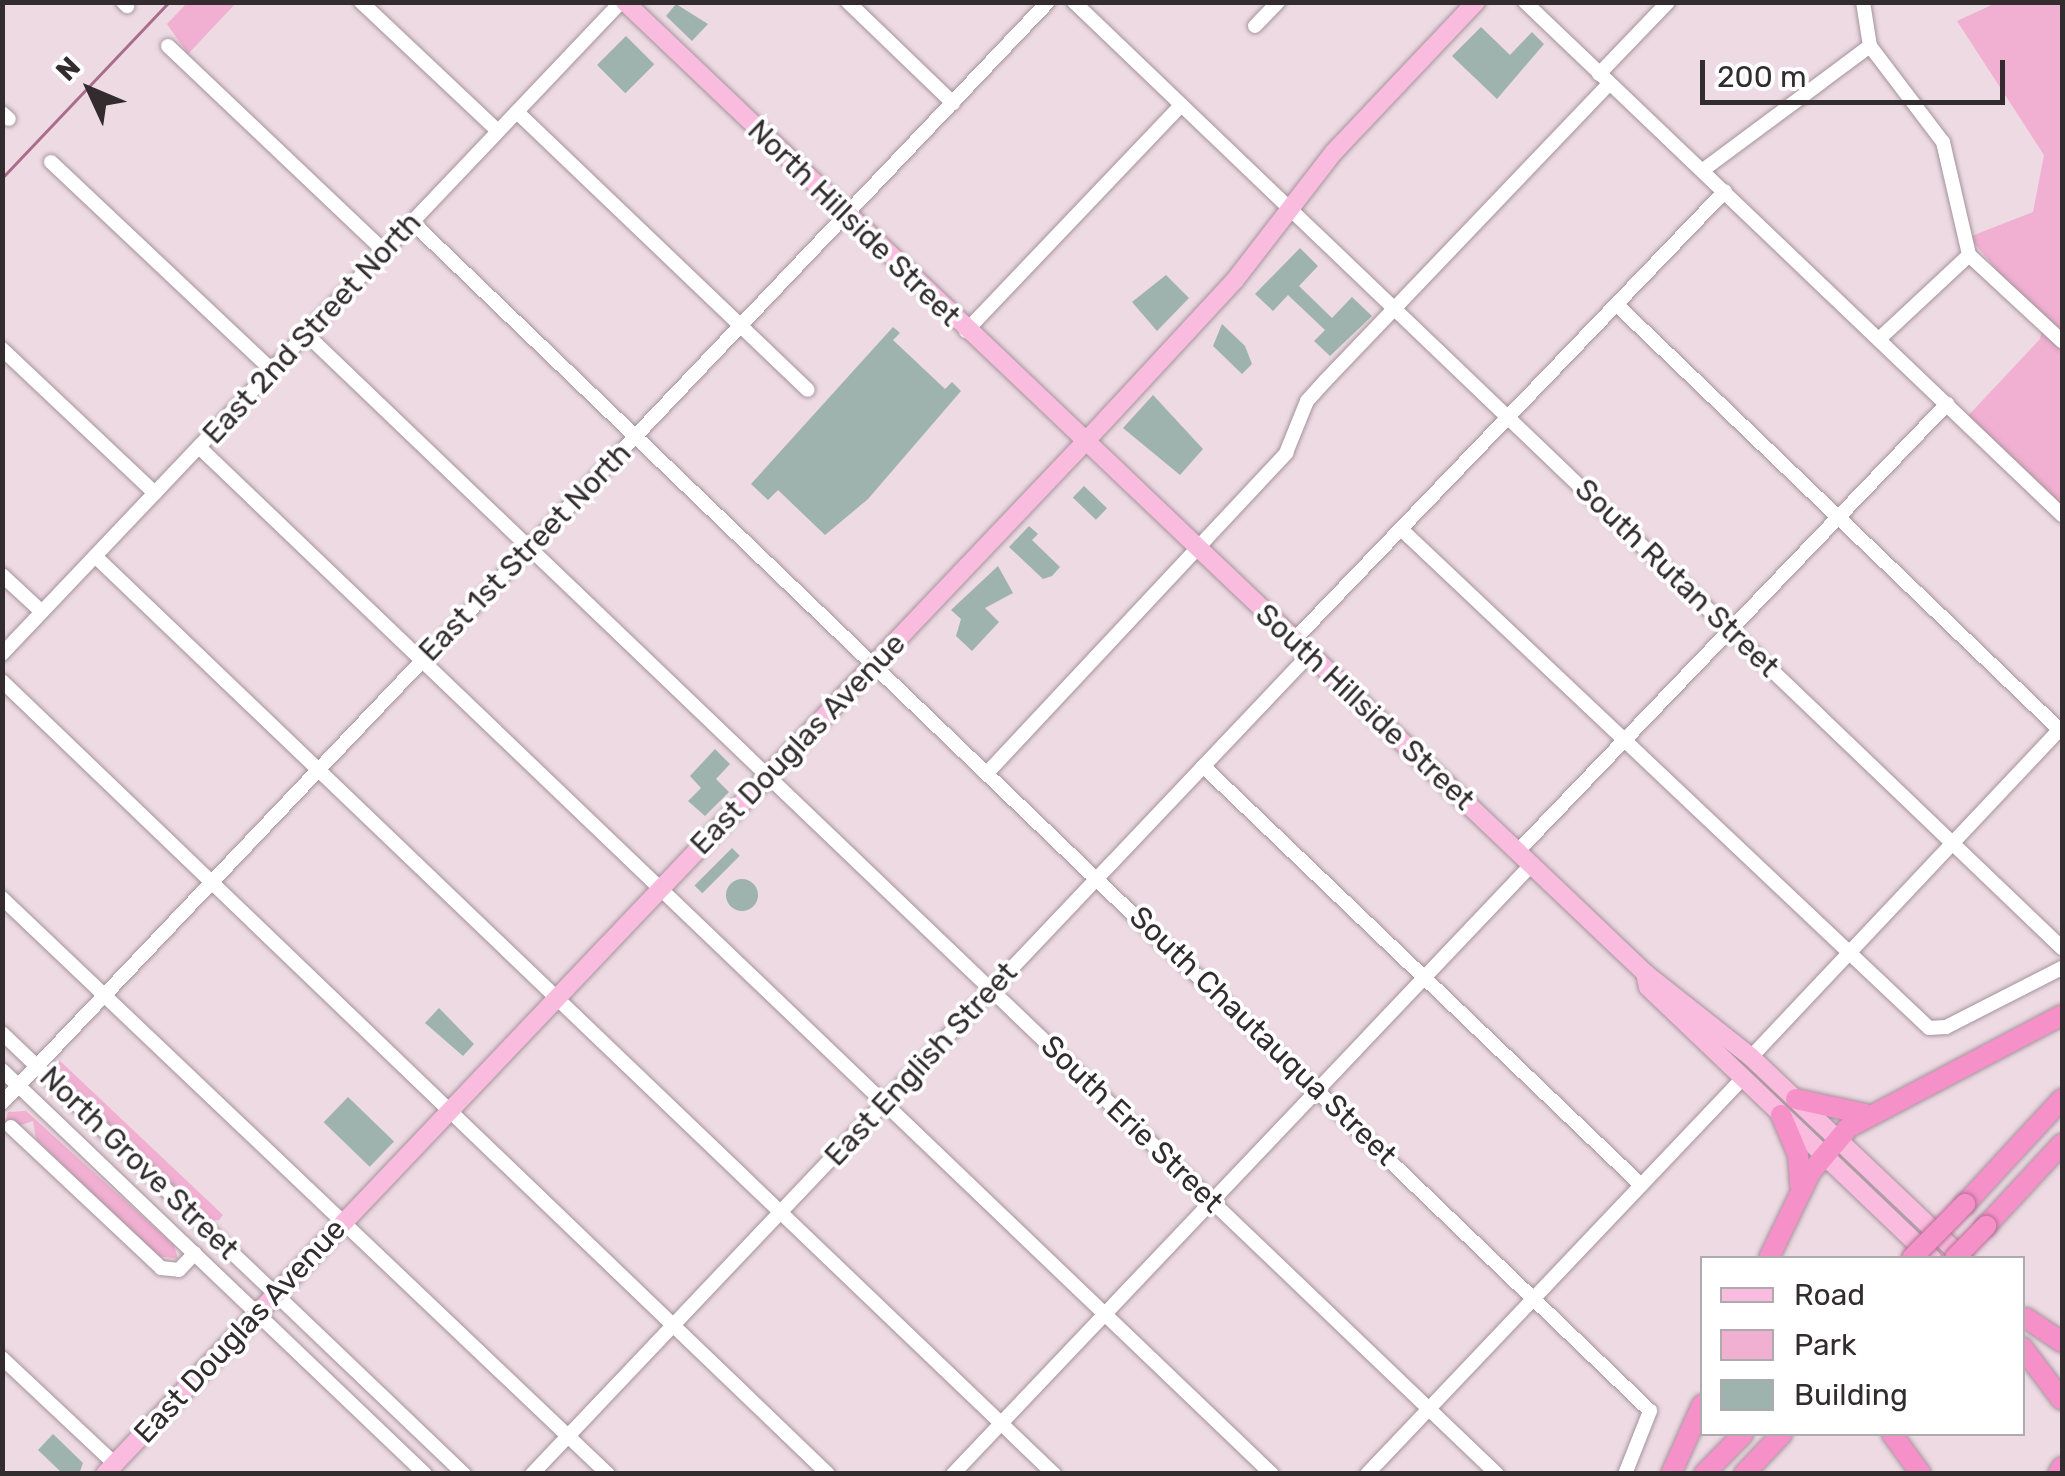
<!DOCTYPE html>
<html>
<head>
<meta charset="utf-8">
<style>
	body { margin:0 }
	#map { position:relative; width:2065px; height:1476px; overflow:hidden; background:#eddae3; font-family:Rubik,sans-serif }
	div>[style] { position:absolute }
	.green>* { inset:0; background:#f1afd1 }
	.stream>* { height:2.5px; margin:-1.25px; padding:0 1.25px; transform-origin:1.25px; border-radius:1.25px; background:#ab6d8e }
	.building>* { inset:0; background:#9eb2ae; transform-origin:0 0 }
	.round { border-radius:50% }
	.roads { filter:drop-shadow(0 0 2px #a4939b) drop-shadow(0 0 2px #a4939b) }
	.minor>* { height:14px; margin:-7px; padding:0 7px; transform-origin:7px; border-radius:7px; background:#fff }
	.major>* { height:18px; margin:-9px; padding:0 9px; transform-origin:9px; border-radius:9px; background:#fabcde }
	.highway>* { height:20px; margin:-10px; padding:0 10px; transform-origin:10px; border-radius:10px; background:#f690c8 }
	.bridges { filter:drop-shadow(0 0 2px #b26d92) drop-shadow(0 0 2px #b26d92) }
	.highway-bridge>* { height:20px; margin:-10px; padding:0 10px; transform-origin:10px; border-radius:10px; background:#f690c8 }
	span { translate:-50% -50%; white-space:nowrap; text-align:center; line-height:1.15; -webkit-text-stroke:8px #fff; paint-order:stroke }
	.street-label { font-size:30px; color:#332c2f }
	.frame { position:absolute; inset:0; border:5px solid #332c2f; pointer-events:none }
	.legend { position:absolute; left:1700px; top:1256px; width:325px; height:180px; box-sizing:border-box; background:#fff; border:2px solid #adabac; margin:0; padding:12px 18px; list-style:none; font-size:30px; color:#332c2f }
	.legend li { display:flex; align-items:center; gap:20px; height:50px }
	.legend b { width:50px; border:2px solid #adabac }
	.north { position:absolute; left:40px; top:40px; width:100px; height:100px; -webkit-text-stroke:8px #fff; paint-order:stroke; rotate:314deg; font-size:28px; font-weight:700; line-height:40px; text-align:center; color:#332c2f }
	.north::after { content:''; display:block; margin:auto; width:35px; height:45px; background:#332c2f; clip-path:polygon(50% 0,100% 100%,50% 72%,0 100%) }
	.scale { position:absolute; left:1700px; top:60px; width:305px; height:45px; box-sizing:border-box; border:5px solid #332c2f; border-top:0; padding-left:12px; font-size:30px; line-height:35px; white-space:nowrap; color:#332c2f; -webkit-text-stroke:8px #fff; paint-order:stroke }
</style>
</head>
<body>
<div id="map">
	<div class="green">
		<div style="clip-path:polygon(187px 3px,236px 3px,188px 54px,167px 24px)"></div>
		<div style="clip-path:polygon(1996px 3px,2062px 3px,2062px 509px,1966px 418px,2040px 339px,2043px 325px,1969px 237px,2033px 212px,2044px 155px,1957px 21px)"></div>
		<div style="clip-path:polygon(58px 1059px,223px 1215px,219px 1220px,211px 1221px,58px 1075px)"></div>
		<div style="clip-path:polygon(26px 1111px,174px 1245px,178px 1259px,157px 1256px,36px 1139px,33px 1121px,3px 1131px,8px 1112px)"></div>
	</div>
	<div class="stream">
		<div style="left:2px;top:178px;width:243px;rotate:-46.5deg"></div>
	</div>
	<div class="building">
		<div style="clip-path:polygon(676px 4px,708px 24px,692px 41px,666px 16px)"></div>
		<div style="clip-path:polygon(1481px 27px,1510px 55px,1532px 32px,1544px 44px,1497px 99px,1452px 56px)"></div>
		<div style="left:626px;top:36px;width:40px;height:41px;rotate:45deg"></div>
		<div style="clip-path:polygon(1300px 248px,1318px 266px,1299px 286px,1332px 318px,1352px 297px,1372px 316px,1330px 356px,1314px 341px,1325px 330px,1288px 295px,1273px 311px,1255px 294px)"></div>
		<div style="clip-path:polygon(1166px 275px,1189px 298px,1157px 331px,1132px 302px)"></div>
		<div style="clip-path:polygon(1222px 324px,1245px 346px,1252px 364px,1242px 374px,1213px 346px)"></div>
		<div style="clip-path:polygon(893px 327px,900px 333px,893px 340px,945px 389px,952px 382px,961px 391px,868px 499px,825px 535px,778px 490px,768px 500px,751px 484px)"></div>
		<div style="clip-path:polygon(1153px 395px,1203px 449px,1180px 475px,1123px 428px)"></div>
		<div style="left:1084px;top:486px;width:32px;height:16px;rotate:44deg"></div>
		<div style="clip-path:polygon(1029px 526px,1038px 534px,1032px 540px,1060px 567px,1052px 576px,1043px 579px,1009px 547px)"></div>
		<div style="clip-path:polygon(998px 566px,1013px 593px,985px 608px,999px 622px,972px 651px,956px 636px,961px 619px,951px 610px)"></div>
		<div style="clip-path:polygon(715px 749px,730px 764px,716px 779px,729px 792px,705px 816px,688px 801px,701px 788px,690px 776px)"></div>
		<div style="left:732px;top:848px;width:11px;height:53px;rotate:45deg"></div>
		<div class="round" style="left:726px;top:879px;width:32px;height:32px"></div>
		<div style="clip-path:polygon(439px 1008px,474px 1044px,463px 1056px,425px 1023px)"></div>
		<div style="left:348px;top:1097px;width:64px;height:35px;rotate:44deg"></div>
		<div style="clip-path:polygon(53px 1434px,83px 1463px,79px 1474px,63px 1474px,38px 1450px)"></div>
	</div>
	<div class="roads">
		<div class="minor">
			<div style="left:123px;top:2px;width:6px;rotate:45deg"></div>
			<div style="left:361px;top:2px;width:188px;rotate:43.3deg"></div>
			<div style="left:848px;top:2px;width:146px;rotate:43.9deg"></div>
			<div style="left:1074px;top:2px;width:1368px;rotate:43.76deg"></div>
			<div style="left:1525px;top:2px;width:743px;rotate:43.69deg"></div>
			<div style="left:1863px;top:2px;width:45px;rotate:81deg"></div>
			<div style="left:1870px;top:46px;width:121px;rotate:52.8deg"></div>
			<div style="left:1943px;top:142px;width:116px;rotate:77deg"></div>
			<div style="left:1969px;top:255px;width:127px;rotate:42.8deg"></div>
			<div style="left:1255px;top:26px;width:33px;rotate:-46deg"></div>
			<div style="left:168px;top:46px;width:298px;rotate:43.5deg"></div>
			<div style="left:1599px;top:74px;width:100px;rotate:-46.2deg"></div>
			<div style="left:517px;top:112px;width:402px;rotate:43.7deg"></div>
			<div style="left:2px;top:113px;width:9px;rotate:41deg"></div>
			<div style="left:51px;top:162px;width:303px;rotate:43.3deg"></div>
			<div style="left:1703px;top:170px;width:208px;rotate:-36.6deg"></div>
			<div style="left:412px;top:222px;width:1716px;rotate:43.84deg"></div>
			<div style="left:1650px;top:1411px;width:68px;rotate:111.6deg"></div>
			<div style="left:1616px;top:304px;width:618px;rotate:43.82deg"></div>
			<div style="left:966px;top:331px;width:312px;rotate:-46.4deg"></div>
			<div style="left:306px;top:334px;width:1649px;rotate:43.75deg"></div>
			<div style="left:1879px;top:339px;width:123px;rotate:-43deg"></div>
			<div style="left:2px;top:349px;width:210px;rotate:43.3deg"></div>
			<div style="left:199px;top:447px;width:1485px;rotate:43.75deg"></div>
			<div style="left:1401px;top:529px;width:726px;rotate:43.38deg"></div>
			<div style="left:1929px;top:1028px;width:17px;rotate:-3deg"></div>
			<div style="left:1946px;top:1027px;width:130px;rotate:-27deg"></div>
			<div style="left:95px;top:556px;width:1328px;rotate:43.75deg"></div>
			<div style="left:2px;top:575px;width:54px;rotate:42.8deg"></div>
			<div style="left:1294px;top:640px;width:622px;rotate:-46.17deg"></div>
			<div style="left:2px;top:654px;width:899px;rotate:-46.49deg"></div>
			<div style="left:2px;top:681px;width:1145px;rotate:43.83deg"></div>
			<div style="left:1203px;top:766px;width:606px;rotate:43.73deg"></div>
			<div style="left:988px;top:772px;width:437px;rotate:-46.9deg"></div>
			<div style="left:1286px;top:453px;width:56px;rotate:-68deg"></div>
			<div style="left:1307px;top:401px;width:28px;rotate:-48deg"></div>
			<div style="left:1326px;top:380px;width:410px;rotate:-46.3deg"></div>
			<div style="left:1518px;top:851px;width:620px;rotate:-46.18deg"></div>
			<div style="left:2px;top:898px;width:836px;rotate:43.55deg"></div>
			<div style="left:2px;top:1033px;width:639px;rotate:43.67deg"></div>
			<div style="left:1751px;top:1057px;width:453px;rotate:-46.7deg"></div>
			<div style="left:2px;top:1070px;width:585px;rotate:43.68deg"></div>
			<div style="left:2px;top:1103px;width:1519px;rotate:-46.47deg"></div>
			<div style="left:11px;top:1127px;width:206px;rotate:43.2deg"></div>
			<div style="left:161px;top:1268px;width:18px;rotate:6deg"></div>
			<div style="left:179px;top:1270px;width:23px;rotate:-47deg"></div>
			<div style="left:2px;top:1358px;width:154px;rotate:43.2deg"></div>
			<div style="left:532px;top:1474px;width:1129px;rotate:-46.51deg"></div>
			<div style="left:953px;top:1474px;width:841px;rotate:-46.49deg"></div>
			<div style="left:1367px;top:1474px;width:545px;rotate:-46.49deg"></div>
		</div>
		<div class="major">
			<div style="left:625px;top:2px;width:1408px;rotate:43.59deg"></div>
			<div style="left:1645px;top:973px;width:135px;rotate:38.4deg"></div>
			<div style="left:1751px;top:1057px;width:292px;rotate:43.5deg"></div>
			<div style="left:1645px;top:973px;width:14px;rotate:78deg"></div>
			<div style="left:1648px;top:987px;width:393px;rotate:43.7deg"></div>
			<div style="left:105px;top:1474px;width:1423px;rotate:-46.48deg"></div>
			<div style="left:1085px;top:442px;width:221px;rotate:-47.2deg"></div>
			<div style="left:1235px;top:280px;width:162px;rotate:-52.3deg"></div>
			<div style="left:1334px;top:152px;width:207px;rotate:-46.6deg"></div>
		</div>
		<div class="highway">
			<div style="left:1796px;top:1099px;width:71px;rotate:12.3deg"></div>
			<div style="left:1781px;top:1115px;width:43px;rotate:67deg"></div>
			<div style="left:1798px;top:1155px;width:31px;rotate:86deg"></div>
			<div style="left:1965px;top:1204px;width:143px;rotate:-47.3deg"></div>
			<div style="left:1986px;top:1226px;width:112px;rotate:-47.2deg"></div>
			<div style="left:1769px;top:1258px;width:94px;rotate:-64.2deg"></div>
			<div style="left:1810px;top:1173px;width:59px;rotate:-49.8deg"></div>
			<div style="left:1848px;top:1128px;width:242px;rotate:-27.8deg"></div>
			<div style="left:2026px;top:1318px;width:43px;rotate:33.7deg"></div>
			<div style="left:2022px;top:1347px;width:66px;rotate:53deg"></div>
			<div style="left:1892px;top:1434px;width:49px;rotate:54.1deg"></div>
			<div style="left:1671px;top:1474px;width:76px;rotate:-65.8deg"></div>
			<div style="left:1704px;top:1474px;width:56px;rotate:-45.7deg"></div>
			<div style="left:1744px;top:1474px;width:55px;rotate:-46.5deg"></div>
			<div style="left:2058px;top:1474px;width:8px;rotate:-60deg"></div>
		</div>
	</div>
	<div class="bridges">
		<div class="highway-bridge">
			<div style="left:1912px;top:1258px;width:76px;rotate:-45.5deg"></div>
			<div style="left:1955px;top:1258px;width:45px;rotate:-45.9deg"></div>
		</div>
	</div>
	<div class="street-label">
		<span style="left:854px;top:223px;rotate:44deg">North Hillside Street</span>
		<span style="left:312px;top:328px;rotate:-47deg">East 2nd Street North</span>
		<span style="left:525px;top:552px;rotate:-46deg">East 1st Street North</span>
		<span style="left:1677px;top:578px;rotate:44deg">South Rutan Street</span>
		<span style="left:1365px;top:707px;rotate:43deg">South Hillside Street</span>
		<span style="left:798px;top:744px;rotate:-46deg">East Douglas Avenue</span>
		<span style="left:1263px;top:1036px;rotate:44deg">South Chautauqua Street</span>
		<span style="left:921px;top:1064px;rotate:-47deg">East English Street</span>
		<span style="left:1132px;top:1124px;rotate:44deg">South Erie Street</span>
		<span style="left:139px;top:1163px;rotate:44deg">North Grove Street</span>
		<span style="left:240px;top:1331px;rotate:-47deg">East Douglas Avenue</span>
	</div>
	<div class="frame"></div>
	<ul class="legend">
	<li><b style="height:12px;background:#fabcde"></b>Road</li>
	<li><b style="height:28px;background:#f1afd1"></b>Park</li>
	<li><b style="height:28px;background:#9eb2ae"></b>Building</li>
	</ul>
	<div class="north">N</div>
	<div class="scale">200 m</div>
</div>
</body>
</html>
